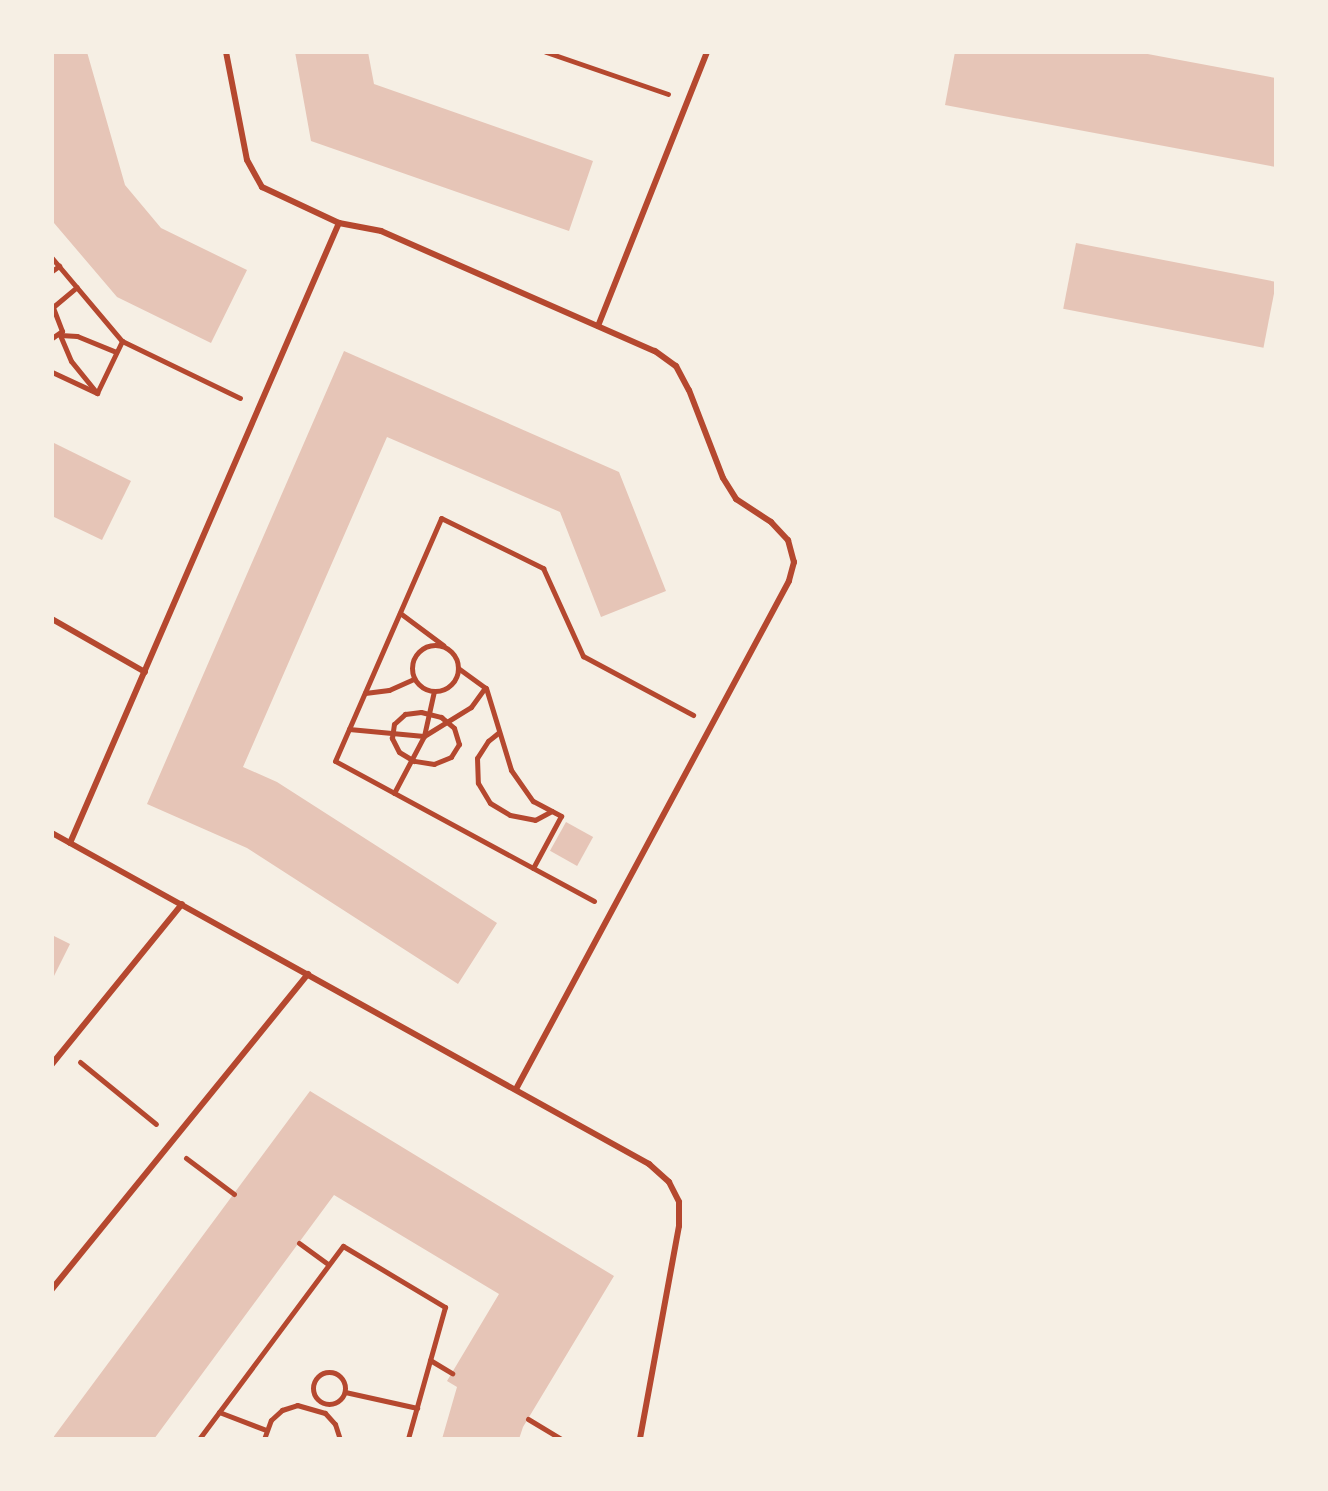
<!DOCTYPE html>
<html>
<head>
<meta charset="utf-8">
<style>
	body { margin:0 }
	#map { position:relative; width:1328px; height:1491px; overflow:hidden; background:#f6efe4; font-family:"Times New Roman",serif }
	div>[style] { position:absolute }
	.building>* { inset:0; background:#e6c5b7; transform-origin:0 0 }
	.path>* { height:5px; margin:-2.5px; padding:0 2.5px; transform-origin:2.5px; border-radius:2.5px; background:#b5482f }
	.path>.ring { margin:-2.5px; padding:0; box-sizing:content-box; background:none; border:5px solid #b5482f; border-radius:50% }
	.service>* { height:6px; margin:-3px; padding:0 3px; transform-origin:3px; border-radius:3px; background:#b5482f }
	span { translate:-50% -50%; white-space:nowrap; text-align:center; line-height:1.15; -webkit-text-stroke:8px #f6efe4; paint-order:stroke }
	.frame { position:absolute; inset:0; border:54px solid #f6efe4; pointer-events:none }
</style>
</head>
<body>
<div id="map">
	<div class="building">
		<div style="clip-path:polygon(52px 52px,87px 52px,125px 185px,161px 228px,247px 270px,211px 343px,117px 297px,54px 223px)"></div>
		<div style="clip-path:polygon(295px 52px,368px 52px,374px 84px,593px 161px,569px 231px,311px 141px)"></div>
		<div style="clip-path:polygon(955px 52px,1137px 52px,1276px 78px,1276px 167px,945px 105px)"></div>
		<div style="left:1076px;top:243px;width:204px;height:67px;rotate:11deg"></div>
		<div style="clip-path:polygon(344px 351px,619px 472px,666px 591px,601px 617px,560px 512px,387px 437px,243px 767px,277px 782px,497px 923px,458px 984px,247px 848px,147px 804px)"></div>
		<div style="clip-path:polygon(52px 442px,131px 481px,102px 540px,52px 516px)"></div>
		<div style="left:566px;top:822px;width:31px;height:33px;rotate:29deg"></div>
		<div style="clip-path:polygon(52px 935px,70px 944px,52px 980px)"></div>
		<div style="clip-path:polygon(310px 1091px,614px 1276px,523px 1427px,519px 1439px,442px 1439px,457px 1387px,447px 1381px,499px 1294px,334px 1195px,154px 1439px,52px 1439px)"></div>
	</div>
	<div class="path">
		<div style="left:546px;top:52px;width:129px;rotate:19deg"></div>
		<div style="left:52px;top:258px;width:109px;rotate:49.9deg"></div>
		<div style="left:122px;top:341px;width:131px;rotate:25.8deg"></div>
		<div style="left:52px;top:271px;width:9px;rotate:-36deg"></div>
		<div style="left:52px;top:305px;width:28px;rotate:69deg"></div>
		<div style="left:62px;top:331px;width:12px;rotate:145deg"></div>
		<div style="left:53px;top:307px;width:31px;rotate:-40deg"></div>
		<div style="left:52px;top:372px;width:50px;rotate:25deg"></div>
		<div style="left:97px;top:393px;width:58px;rotate:-64.3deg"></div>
		<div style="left:97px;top:393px;width:41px;rotate:-129.1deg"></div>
		<div style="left:71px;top:361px;width:28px;rotate:-113deg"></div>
		<div style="left:60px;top:335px;width:17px;rotate:3deg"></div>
		<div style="left:77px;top:336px;width:42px;rotate:22.3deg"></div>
		<div style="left:400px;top:613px;width:54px;rotate:36.7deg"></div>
		<div class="ring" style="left:412px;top:645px;width:41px;height:41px"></div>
		<div style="left:458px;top:668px;width:34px;rotate:36deg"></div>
		<div style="left:486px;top:688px;width:86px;rotate:73deg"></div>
		<div style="left:511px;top:770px;width:38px;rotate:55deg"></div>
		<div style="left:533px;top:801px;width:32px;rotate:28deg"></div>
		<div style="left:561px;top:816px;width:59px;rotate:118.3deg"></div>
		<div style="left:365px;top:693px;width:24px;rotate:-7deg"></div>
		<div style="left:389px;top:690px;width:27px;rotate:-24deg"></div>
		<div style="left:421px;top:712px;width:21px;rotate:14deg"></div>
		<div style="left:441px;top:717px;width:17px;rotate:40deg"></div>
		<div style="left:454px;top:728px;width:17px;rotate:73deg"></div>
		<div style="left:459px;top:744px;width:15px;rotate:122deg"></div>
		<div style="left:451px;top:757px;width:18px;rotate:158deg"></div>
		<div style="left:434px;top:764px;width:20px;rotate:-171deg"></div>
		<div style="left:414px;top:761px;width:17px;rotate:-149deg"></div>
		<div style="left:399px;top:752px;width:16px;rotate:-117deg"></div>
		<div style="left:392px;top:738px;width:14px;rotate:-82deg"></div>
		<div style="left:394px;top:724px;width:15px;rotate:-42deg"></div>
		<div style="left:405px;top:714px;width:16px;rotate:-7deg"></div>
		<div style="left:349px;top:729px;width:75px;rotate:5.3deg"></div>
		<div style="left:424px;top:736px;width:55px;rotate:-31.7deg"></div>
		<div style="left:471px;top:707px;width:24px;rotate:-54deg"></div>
		<div style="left:498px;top:733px;width:13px;rotate:141deg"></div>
		<div style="left:488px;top:741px;width:20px;rotate:123deg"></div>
		<div style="left:477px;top:758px;width:25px;rotate:88deg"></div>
		<div style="left:478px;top:783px;width:23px;rotate:59deg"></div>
		<div style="left:490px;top:803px;width:23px;rotate:31deg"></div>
		<div style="left:510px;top:815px;width:25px;rotate:11deg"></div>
		<div style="left:535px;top:820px;width:19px;rotate:-28deg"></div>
		<div style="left:394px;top:793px;width:64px;rotate:-62.2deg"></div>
		<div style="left:424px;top:736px;width:46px;rotate:-77.5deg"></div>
		<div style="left:594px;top:901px;width:294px;rotate:-151.6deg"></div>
		<div style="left:335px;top:761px;width:265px;rotate:-66.4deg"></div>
		<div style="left:441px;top:518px;width:114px;rotate:26.1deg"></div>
		<div style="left:543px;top:568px;width:97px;rotate:65.6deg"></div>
		<div style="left:583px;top:656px;width:125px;rotate:28.2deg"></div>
		<div style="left:80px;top:1062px;width:98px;rotate:39.2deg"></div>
		<div style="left:186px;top:1158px;width:60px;rotate:36.9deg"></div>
		<div style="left:299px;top:1243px;width:36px;rotate:36deg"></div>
		<div style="left:430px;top:1360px;width:26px;rotate:31deg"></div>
		<div class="ring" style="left:313px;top:1372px;width:27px;height:27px"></div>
		<div style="left:345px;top:1392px;width:74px;rotate:12.5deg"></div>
		<div style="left:219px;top:1412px;width:50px;rotate:21deg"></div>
		<div style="left:528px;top:1419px;width:39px;rotate:31deg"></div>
		<div style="left:199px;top:1439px;width:241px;rotate:-53.3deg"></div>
		<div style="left:343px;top:1246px;width:119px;rotate:30.9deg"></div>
		<div style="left:445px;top:1307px;width:137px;rotate:105.7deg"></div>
		<div style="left:264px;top:1439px;width:20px;rotate:-70deg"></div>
		<div style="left:271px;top:1420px;width:15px;rotate:-42deg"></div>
		<div style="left:282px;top:1410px;width:16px;rotate:-18deg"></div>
		<div style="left:297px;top:1405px;width:29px;rotate:16deg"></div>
		<div style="left:325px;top:1413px;width:15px;rotate:48deg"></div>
		<div style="left:335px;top:1424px;width:16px;rotate:72deg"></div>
		<div style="left:585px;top:1439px;width:18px"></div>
	</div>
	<div class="service">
		<div style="left:226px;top:52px;width:110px;rotate:79deg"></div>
		<div style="left:247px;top:160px;width:31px;rotate:61deg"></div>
		<div style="left:262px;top:187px;width:85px;rotate:25.1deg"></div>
		<div style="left:339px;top:223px;width:43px;rotate:10.8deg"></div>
		<div style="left:381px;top:231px;width:299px;rotate:23.7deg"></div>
		<div style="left:655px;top:351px;width:26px;rotate:36deg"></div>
		<div style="left:676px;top:366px;width:27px;rotate:62deg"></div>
		<div style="left:689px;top:390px;width:94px;rotate:68.9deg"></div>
		<div style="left:723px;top:478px;width:25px;rotate:58deg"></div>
		<div style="left:736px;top:499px;width:42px;rotate:33.3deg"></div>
		<div style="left:771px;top:522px;width:25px;rotate:47deg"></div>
		<div style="left:788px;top:540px;width:23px;rotate:75deg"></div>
		<div style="left:794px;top:562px;width:20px;rotate:105deg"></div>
		<div style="left:789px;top:581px;width:577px;rotate:118.25deg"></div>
		<div style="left:598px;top:326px;width:295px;rotate:-68.3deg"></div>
		<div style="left:52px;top:619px;width:107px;rotate:29.7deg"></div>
		<div style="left:52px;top:833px;width:683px;rotate:29.01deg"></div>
		<div style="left:649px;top:1164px;width:27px;rotate:42deg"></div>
		<div style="left:669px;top:1182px;width:22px;rotate:63deg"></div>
		<div style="left:679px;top:1202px;width:24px;rotate:90deg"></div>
		<div style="left:679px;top:1226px;width:217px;rotate:100.4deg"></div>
		<div style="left:70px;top:843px;width:676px;rotate:-66.55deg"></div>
		<div style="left:52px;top:1064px;width:206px;rotate:-50.9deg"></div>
		<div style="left:52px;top:1289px;width:406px;rotate:-50.9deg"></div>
	</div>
	<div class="frame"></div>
</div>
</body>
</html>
